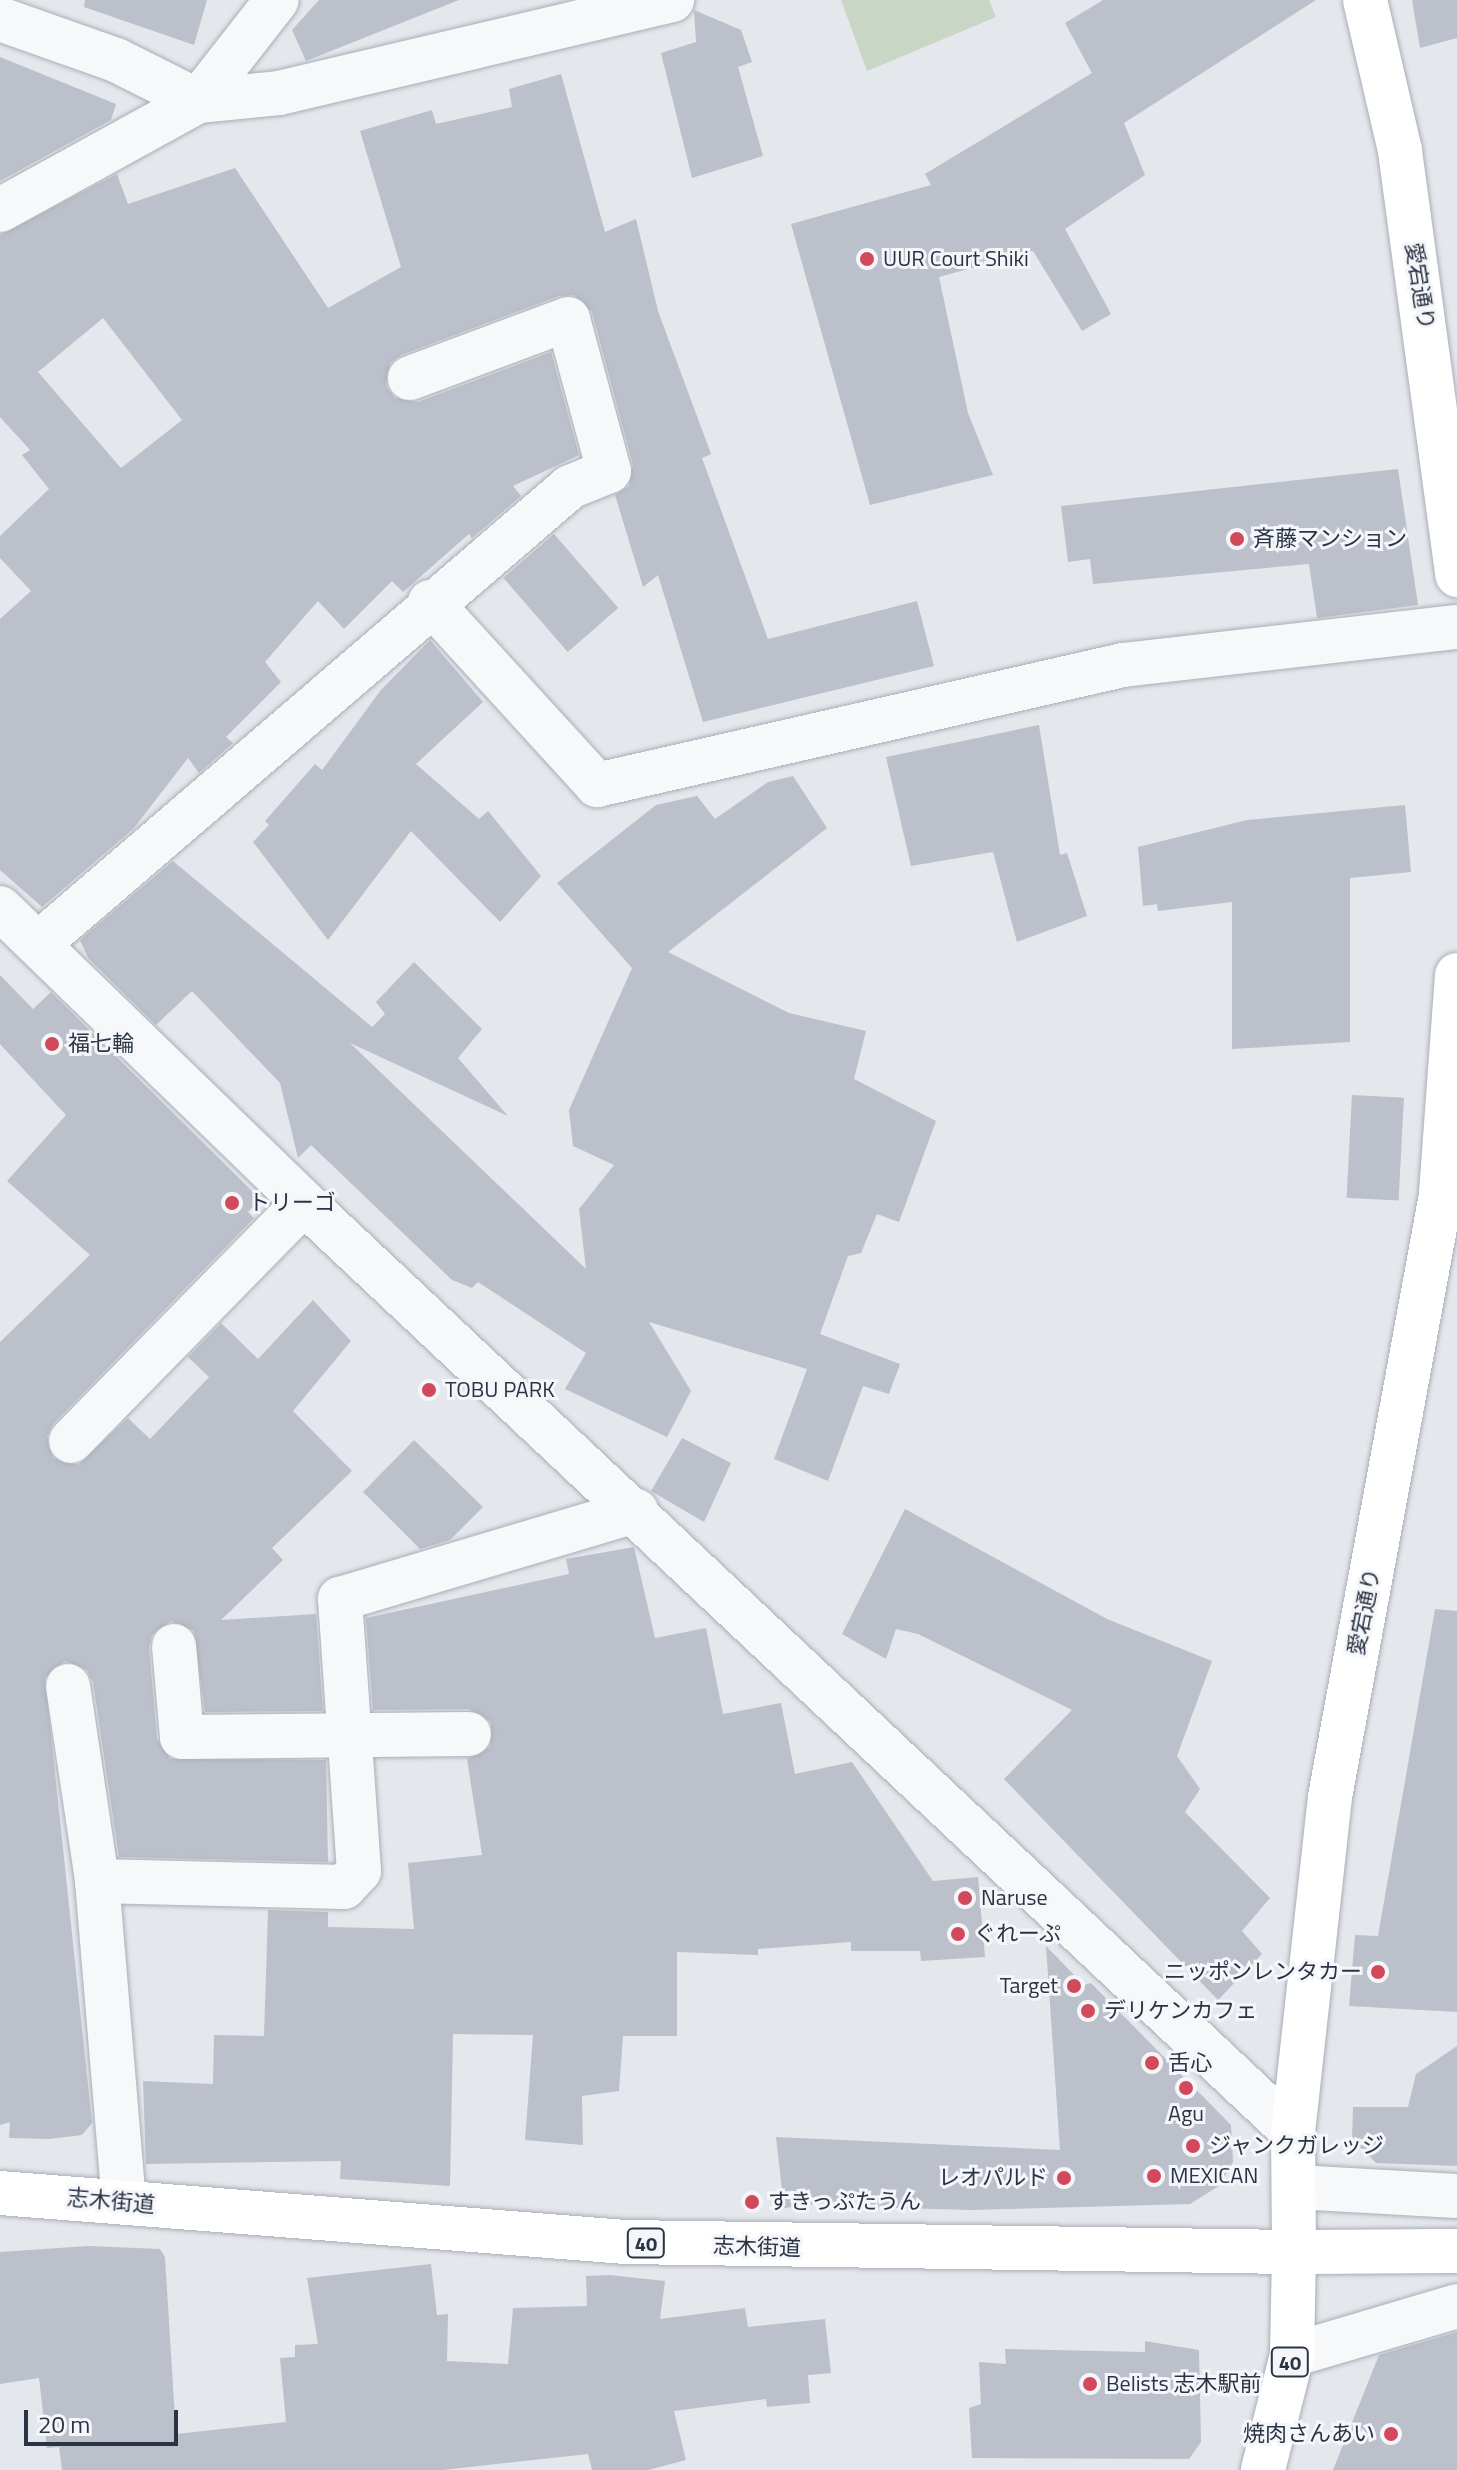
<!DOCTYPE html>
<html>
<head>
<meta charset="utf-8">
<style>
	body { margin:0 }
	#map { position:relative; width:1457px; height:2470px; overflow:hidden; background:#e4e7ec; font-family:"Titillium Web","Noto Sans JP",sans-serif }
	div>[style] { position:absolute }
	.green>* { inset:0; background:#c9d6c5 }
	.building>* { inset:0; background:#bbc0ca; transform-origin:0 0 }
	.roads { filter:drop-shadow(0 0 2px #a9aeb7) drop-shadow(0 0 2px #a9aeb7) }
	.street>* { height:44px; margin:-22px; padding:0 22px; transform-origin:22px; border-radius:22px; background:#f7f8fa }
	.secondary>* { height:44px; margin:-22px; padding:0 22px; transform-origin:22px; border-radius:22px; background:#fff }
	.primary>* { height:44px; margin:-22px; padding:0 22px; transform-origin:22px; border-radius:22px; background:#fff }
	.dots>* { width:22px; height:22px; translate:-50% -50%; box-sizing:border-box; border:4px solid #f4f6f9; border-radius:50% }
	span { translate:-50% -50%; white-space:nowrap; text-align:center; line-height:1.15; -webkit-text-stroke:6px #f4f6f9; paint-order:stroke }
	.shield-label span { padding:2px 6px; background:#f4f6f9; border:2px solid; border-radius:6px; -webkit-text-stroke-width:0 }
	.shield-label { font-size:20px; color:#2b3445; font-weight:700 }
	.poi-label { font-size:22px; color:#2b3445 }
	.left { translate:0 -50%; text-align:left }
	.right { translate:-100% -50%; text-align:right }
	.street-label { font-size:22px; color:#2b3445 }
	.scale { position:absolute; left:24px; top:2410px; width:154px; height:36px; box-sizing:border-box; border:4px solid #2b3445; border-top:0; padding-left:10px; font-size:24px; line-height:28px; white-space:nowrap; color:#2b3445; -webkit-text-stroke:6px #f4f6f9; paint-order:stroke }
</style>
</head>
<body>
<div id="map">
	<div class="green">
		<div style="clip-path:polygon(841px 0,989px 0,996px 17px,867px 71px)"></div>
	</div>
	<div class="building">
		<div style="clip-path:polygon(85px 0,207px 0,194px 45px,84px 7px)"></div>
		<div style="clip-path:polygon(319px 0,459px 0,306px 61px,292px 30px)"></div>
		<div style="clip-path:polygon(1103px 0,1316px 0,1124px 123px,1145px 175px,1065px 229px,1111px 314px,1082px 331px,1033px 251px,939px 277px,968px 413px,993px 475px,870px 505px,791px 224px,931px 185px,925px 174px,1092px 73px,1065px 23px)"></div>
		<div style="clip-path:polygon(1412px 0,1457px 0,1457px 38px,1420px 48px)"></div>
		<div style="clip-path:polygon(694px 10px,741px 30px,752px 62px,738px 67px,763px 156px,692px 178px,661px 53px,696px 42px)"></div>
		<div style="clip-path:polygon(0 57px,116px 104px,111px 120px,0 181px)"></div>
		<div style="clip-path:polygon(evenodd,561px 74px,605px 232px,636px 219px,658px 311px,711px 454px,702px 458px,768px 639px,917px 601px,934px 666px,703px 722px,658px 575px,643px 587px,615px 495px,629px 486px,633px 465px,592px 312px,574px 295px,559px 296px,401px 355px,390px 363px,386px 386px,395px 398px,418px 402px,551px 352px,579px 455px,513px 486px,521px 496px,472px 538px,469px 534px,403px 592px,392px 581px,344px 629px,318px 601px,265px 662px,281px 682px,226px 737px,233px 743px,199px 773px,188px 758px,134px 828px,42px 907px,0 870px,0 619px,31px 591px,0 558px,0 536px,49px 489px,22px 455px,30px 450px,0 417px,0 235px,117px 174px,128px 204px,235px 168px,328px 308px,401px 267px,360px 131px,432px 110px,436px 124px,512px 107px,509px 89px,561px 74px,103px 318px,182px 420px,121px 468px,38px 372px,103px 318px)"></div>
		<div style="clip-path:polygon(1398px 469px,1418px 605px,1317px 618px,1309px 564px,1093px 584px,1090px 559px,1068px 562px,1061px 506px)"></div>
		<div style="left:554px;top:534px;width:98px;height:67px;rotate:49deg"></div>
		<div style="clip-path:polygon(430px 640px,483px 702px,416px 764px,479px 819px,488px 811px,541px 876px,500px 922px,411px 831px,328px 940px,253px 842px,269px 825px,265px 821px,315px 764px,322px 770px,381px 690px)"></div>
		<div style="clip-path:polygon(1039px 725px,1060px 855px,1067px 853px,1087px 916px,1017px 942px,993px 852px,911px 866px,886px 757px)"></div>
		<div style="clip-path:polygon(793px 776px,827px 828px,668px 952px,789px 1013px,866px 1031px,854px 1079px,936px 1121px,899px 1222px,877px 1214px,861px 1253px,848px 1256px,820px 1334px,900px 1364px,889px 1394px,863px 1386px,828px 1481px,774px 1459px,807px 1369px,649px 1322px,691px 1391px,667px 1437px,565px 1389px,586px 1353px,478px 1282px,472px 1288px,452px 1280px,311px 1145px,298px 1158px,280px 1083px,192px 991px,156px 1025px,88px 958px,80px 940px,173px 861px,372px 1027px,385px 1014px,376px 1002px,414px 962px,482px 1029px,458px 1058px,508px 1116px,350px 1043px,586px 1269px,579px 1209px,614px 1165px,573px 1146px,569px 1110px,632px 968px,557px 883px,656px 805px,697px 796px,715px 819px,768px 782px)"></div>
		<div style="clip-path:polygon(1405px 805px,1411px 872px,1350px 878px,1350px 1042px,1232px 1049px,1232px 902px,1158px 911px,1157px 904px,1143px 906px,1138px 847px,1247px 820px)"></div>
		<div style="clip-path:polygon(0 975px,33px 1009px,51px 992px,260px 1199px,248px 1212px,254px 1218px,53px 1424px,47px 1436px,53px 1458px,78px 1465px,128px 1418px,150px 1439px,209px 1377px,188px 1357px,221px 1323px,258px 1359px,313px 1300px,351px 1341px,293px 1411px,352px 1471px,272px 1548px,283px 1560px,221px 1620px,316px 1614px,323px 1711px,205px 1712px,194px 1631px,171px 1621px,152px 1635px,149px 1647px,157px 1739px,170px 1759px,326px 1760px,328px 1862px,119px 1857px,93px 1682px,87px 1670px,65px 1661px,45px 1678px,92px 2123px,82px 2135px,49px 2139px,9px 2138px,10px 2122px,0 2125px,0 1342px,90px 1255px,7px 1181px,66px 1115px,0 1044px)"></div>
		<div style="left:1352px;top:1095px;width:52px;height:103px;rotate:3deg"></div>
		<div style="clip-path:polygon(682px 1438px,731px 1463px,704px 1522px,651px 1491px)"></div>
		<div style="clip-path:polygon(414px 1440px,483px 1507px,450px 1540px,420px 1549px,363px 1492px)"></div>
		<div style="clip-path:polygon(905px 1509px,1107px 1619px,1212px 1661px,1177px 1756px,1200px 1789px,1185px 1812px,1270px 1898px,1242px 1931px,1262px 1954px,1218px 2000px,1004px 1779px,1072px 1710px,918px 1634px,896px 1629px,886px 1659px,842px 1634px)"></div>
		<div style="clip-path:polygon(634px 1547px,655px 1638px,706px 1628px,723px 1714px,781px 1703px,795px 1774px,852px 1762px,933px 1881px,978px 1877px,985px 1957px,921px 1961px,920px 1951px,851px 1951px,851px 1942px,758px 1949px,758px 1955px,677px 1952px,677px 2036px,623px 2036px,619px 2091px,582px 2096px,583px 2145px,525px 2140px,533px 2035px,453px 2034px,450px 2186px,340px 2179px,341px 2161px,146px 2164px,143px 2081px,213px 2084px,214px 2035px,264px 2036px,268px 1910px,328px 1912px,328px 1927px,414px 1929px,408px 1863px,482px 1855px,467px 1759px,490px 1747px,491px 1722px,469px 1709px,373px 1710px,366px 1618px,569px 1574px,566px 1559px)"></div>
		<div style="clip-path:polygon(1435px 1609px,1457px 1611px,1457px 2012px,1349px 2006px,1355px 1935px,1378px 1936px)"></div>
		<div style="clip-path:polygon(1046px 1946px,1084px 1985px,1091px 1983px,1231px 2125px,1233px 2162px,1219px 2186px,1190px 2204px,971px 2210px,863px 2207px,862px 2198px,784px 2208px,776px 2137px,1060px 2150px)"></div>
		<div style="clip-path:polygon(1457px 2046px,1457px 2166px,1376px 2163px,1352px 2139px,1353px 2107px,1408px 2107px,1416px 2074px)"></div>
		<div style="clip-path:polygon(88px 2246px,160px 2249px,165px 2257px,176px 2434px,286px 2422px,280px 2358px,295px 2357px,295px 2345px,318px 2344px,307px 2278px,431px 2264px,437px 2315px,448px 2314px,447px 2361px,508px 2364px,513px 2308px,587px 2306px,586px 2276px,609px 2275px,665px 2281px,660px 2319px,745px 2308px,748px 2327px,825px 2319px,831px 2373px,808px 2375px,810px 2403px,767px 2407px,766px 2399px,674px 2411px,686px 2460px,648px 2470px,592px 2470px,588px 2454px,443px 2470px,62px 2470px,59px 2447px,47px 2448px,39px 2378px,0 2384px,0 2252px)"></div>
		<div style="clip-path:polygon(1457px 2332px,1457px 2470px,1333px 2470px,1379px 2355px)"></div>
		<div style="clip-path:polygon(1145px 2341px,1199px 2350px,1201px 2442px,1189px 2459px,972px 2458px,969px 2408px,981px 2404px,979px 2362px,1006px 2364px,1005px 2349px,1145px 2352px)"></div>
	</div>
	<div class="roads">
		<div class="street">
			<div style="left:0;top:19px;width:123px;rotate:19.5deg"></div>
			<div style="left:116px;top:60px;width:92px;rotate:26.6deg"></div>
			<div style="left:198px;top:101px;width:81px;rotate:-5.6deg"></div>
			<div style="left:279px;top:93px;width:404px;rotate:-13.3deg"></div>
			<div style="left:0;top:210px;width:226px;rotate:-28.8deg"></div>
			<div style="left:198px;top:101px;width:128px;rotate:-52deg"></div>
			<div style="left:430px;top:602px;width:248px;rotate:47.6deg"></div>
			<div style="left:597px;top:785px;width:540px;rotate:-12.85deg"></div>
			<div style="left:1123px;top:665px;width:336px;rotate:-6.5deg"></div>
			<div style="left:0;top:908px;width:424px;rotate:44.1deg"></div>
			<div style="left:304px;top:1203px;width:1357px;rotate:43.21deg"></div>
			<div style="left:38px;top:944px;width:701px;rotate:-40.66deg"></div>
			<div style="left:570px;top:487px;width:42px;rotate:-22.3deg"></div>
			<div style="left:609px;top:471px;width:157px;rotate:-105.1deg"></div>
			<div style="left:568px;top:319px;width:169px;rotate:159.5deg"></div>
			<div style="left:71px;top:1441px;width:333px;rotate:-45.6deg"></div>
			<div style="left:174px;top:1646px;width:91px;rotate:85deg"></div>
			<div style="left:182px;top:1737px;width:287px;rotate:-0.6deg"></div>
			<div style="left:68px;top:1686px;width:197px;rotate:81.5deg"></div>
			<div style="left:97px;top:1881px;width:322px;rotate:85.2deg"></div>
			<div style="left:97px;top:1881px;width:247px;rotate:1.4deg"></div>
			<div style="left:344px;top:1887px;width:22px;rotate:-47deg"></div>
			<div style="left:359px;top:1871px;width:273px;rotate:-94deg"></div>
			<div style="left:340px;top:1599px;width:309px;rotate:-16.6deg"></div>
			<div style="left:1296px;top:2187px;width:161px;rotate:3.2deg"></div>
			<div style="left:1292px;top:2355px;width:172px;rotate:-16.5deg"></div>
		</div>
		<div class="secondary">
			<div style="left:1365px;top:0;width:155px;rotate:76.9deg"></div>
			<div style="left:1400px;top:151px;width:428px;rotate:82.3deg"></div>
			<div style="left:1457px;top:975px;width:221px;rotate:94.2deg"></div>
			<div style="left:1441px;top:1195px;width:612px;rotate:100.45deg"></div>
			<div style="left:1330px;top:1797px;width:337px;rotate:96.3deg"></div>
			<div style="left:1293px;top:2132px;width:120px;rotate:89.5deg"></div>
			<div style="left:1294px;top:2252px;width:163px;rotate:-0.4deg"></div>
		</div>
		<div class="primary">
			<div style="left:0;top:2193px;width:627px;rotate:4.48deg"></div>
			<div style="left:625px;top:2242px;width:669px;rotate:0.86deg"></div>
			<div style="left:1294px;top:2252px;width:103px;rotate:91.1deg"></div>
			<div style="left:1292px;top:2355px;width:119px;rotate:104.2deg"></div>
		</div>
	</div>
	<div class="dots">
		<div style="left:867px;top:259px;background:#d1495b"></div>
		<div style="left:1237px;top:539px;background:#d1495b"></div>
		<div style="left:52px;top:1044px;background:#d1495b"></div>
		<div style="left:232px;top:1203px;background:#d1495b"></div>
		<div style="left:429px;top:1390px;background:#d1495b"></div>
		<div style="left:965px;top:1898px;background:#d1495b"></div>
		<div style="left:958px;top:1934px;background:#d1495b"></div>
		<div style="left:1378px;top:1972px;background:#d1495b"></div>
		<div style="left:1074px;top:1986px;background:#d1495b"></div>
		<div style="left:1088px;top:2011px;background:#d1495b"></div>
		<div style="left:1152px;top:2063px;background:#d1495b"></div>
		<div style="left:1186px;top:2088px;background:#d1495b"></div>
		<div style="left:1193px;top:2146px;background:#d1495b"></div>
		<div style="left:1154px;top:2176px;background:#d1495b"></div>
		<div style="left:1064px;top:2178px;background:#d1495b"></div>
		<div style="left:752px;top:2202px;background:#d1495b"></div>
		<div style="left:1090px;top:2384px;background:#d1495b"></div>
		<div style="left:1391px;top:2434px;background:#d1495b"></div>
	</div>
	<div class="shield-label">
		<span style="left:646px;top:2243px">40</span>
		<span style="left:1290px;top:2362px">40</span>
	</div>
	<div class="poi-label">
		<span class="left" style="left:883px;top:259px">UUR Court Shiki</span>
		<span class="left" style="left:1253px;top:539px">斉藤マンション</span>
		<span class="left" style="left:68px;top:1044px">福七輪</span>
		<span class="left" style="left:248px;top:1203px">トリーゴ</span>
		<span class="left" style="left:445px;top:1390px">TOBU PARK</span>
		<span class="left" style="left:981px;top:1898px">Naruse</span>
		<span class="left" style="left:974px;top:1934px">ぐれーぷ</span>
		<span class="right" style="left:1362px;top:1972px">ニッポンレンタカー</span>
		<span class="right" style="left:1058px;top:1986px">Target</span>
		<span class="left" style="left:1104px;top:2011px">デリケンカフェ</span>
		<span class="left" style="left:1168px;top:2063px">舌心</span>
		<span style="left:1186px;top:2114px">Agu</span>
		<span class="left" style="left:1209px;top:2146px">ジャンクガレッジ</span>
		<span class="left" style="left:1170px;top:2176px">MEXICAN</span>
		<span class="right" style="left:1048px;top:2178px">レオパルド</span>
		<span class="left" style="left:768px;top:2202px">すきっぷたうん</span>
		<span class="left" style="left:1106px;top:2384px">Belists 志木駅前</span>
		<span class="right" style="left:1375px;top:2434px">焼肉さんあい</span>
	</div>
	<div class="street-label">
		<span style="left:1420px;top:286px;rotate:81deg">愛宕通り</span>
		<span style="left:1364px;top:1612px;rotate:-79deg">愛宕通り</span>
		<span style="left:111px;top:2201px;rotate:5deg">志木街道</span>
		<span style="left:757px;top:2247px;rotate:2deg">志木街道</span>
	</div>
	<div class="scale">20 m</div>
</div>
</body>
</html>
